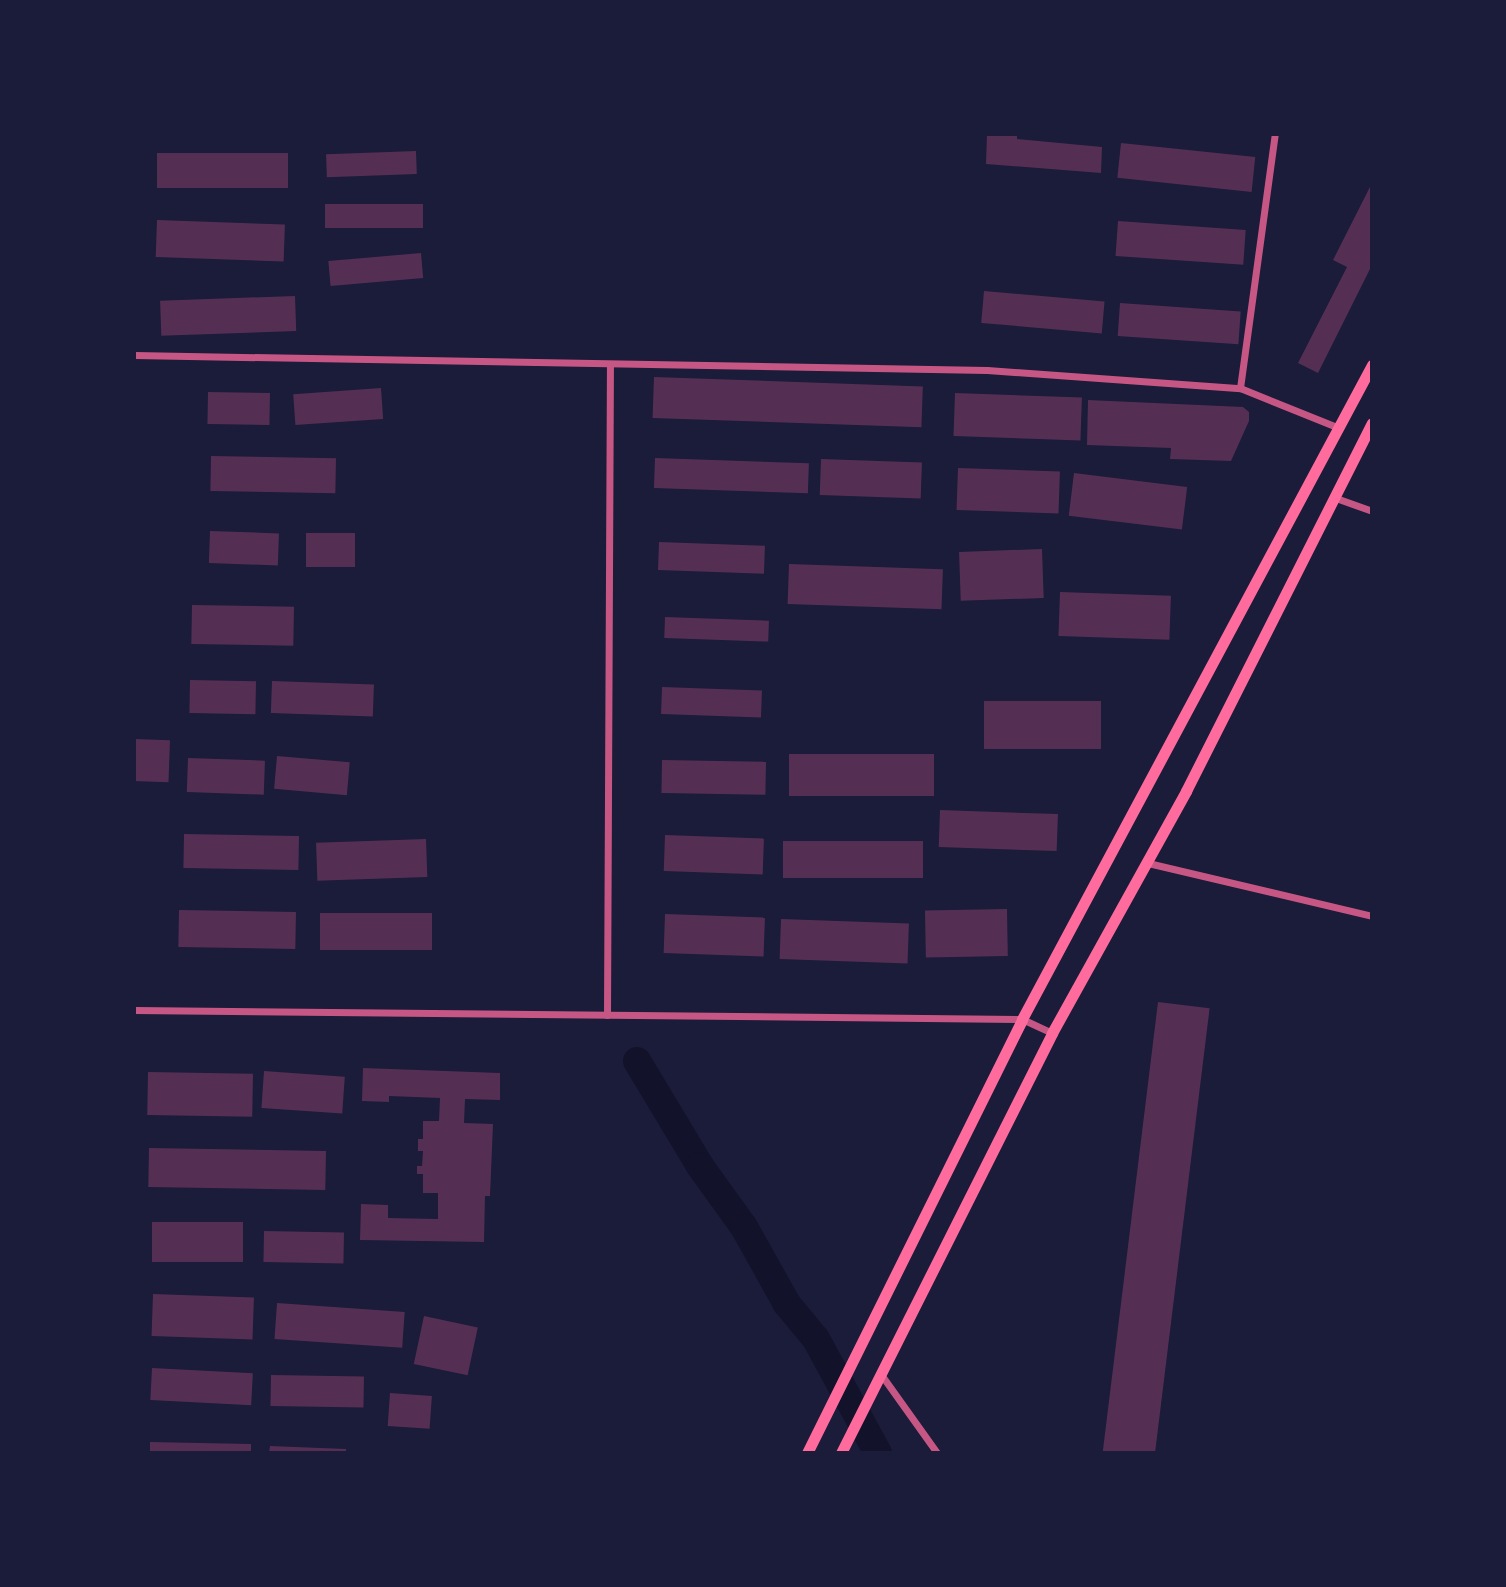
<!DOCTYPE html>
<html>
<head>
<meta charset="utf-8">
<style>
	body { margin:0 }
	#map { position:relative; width:1506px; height:1587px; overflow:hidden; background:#1b1b3a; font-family:Poppins,sans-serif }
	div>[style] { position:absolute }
	.river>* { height:28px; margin:-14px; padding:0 14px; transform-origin:14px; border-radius:14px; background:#12122b }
	.building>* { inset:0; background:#542f53; transform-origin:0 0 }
	.minor>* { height:7px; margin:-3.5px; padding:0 3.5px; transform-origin:3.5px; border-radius:3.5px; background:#c65784 }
	.primary>* { height:11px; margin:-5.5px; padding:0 5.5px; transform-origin:5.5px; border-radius:5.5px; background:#ff6b9d }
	span { translate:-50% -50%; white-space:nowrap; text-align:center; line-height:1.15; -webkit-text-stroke:7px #1b1b3a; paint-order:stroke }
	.frame { position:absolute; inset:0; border:136px solid #1b1b3a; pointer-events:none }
</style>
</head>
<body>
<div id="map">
	<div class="river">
		<div style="left:637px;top:1061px;width:122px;rotate:59deg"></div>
		<div style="left:700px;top:1166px;width:75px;rotate:54.2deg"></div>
		<div style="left:744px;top:1227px;width:88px;rotate:60.8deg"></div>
		<div style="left:787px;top:1304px;width:45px;rotate:50.4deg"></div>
		<div style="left:816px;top:1339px;width:130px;rotate:61.5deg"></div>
	</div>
	<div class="building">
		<div style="clip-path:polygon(987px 134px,1017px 134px,1017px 139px,1102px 147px,1101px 173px,986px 164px)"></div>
		<div style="left:1121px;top:143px;width:135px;height:35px;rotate:6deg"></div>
		<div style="left:416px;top:151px;width:23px;height:90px;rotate:88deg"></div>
		<div style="left:157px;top:153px;width:131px;height:35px"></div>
		<div style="clip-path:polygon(1372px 183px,1372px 265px,1318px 373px,1298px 363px,1347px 267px,1333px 260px)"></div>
		<div style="left:423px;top:204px;width:24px;height:98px;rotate:90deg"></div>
		<div style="left:157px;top:220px;width:128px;height:37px;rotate:2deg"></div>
		<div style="left:1118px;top:221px;width:128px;height:35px;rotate:4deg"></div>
		<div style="left:421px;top:253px;width:25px;height:93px;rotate:85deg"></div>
		<div style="left:984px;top:291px;width:121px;height:32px;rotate:5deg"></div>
		<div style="left:295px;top:296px;width:35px;height:135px;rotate:88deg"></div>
		<div style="left:1120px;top:303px;width:121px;height:33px;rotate:4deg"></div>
		<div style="left:654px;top:377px;width:269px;height:41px;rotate:2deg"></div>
		<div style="left:381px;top:388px;width:31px;height:88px;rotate:86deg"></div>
		<div style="left:208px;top:392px;width:62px;height:32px;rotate:1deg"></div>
		<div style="left:955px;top:393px;width:127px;height:43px;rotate:2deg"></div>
		<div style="clip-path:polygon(1088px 400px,1243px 407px,1249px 412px,1249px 421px,1231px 461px,1170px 459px,1171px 448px,1087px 445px)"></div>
		<div style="left:211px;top:456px;width:125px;height:35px;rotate:1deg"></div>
		<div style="left:655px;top:458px;width:154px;height:30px;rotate:2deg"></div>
		<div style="left:821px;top:459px;width:101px;height:36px;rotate:2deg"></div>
		<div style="left:958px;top:468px;width:102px;height:42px;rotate:2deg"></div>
		<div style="left:1074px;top:473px;width:114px;height:43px;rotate:7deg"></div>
		<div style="left:210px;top:531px;width:69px;height:32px;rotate:2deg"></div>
		<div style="left:306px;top:533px;width:49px;height:34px"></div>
		<div style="left:659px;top:542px;width:106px;height:28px;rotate:2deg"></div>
		<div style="left:1042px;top:549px;width:49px;height:83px;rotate:88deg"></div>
		<div style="left:789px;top:564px;width:154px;height:40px;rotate:2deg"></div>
		<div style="left:1060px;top:592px;width:111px;height:44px;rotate:2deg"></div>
		<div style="left:192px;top:605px;width:102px;height:39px;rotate:1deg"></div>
		<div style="left:665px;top:617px;width:104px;height:21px;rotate:2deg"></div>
		<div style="left:190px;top:680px;width:66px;height:33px;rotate:1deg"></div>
		<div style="left:272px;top:681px;width:102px;height:32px;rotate:2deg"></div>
		<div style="left:662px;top:687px;width:100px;height:27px;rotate:2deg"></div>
		<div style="left:984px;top:701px;width:117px;height:48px"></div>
		<div style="left:134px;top:739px;width:36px;height:42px;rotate:2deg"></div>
		<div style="left:789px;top:754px;width:145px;height:42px"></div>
		<div style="left:277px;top:756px;width:73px;height:33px;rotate:5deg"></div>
		<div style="left:188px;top:758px;width:77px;height:34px;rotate:2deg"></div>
		<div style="left:662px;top:760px;width:104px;height:33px;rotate:1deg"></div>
		<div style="left:940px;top:810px;width:118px;height:37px;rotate:2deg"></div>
		<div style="left:184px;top:834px;width:115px;height:34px;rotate:1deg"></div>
		<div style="left:665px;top:835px;width:99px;height:36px;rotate:2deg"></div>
		<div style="left:426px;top:839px;width:38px;height:110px;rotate:88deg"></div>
		<div style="left:783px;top:841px;width:140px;height:37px"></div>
		<div style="left:1007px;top:909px;width:47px;height:82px;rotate:89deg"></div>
		<div style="left:179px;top:910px;width:117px;height:37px;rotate:1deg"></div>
		<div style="left:432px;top:913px;width:37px;height:112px;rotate:90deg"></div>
		<div style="left:665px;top:914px;width:100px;height:39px;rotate:2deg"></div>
		<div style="left:781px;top:919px;width:128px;height:40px;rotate:2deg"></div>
		<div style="left:1158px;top:1002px;width:52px;height:454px;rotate:7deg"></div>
		<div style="clip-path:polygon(363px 1068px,500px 1073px,500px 1100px,465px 1099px,464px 1123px,493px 1124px,490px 1196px,485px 1196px,484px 1242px,360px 1240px,361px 1204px,388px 1205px,388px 1218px,438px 1219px,438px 1193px,423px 1193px,423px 1174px,417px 1174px,417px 1166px,422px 1166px,423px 1151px,418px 1151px,418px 1139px,423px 1139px,423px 1121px,439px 1121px,440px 1098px,389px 1096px,389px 1102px,362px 1101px)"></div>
		<div style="left:264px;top:1071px;width:81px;height:37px;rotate:4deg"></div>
		<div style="left:148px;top:1072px;width:105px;height:43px;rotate:1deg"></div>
		<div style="left:149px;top:1148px;width:177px;height:39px;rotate:1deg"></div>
		<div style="left:152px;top:1222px;width:91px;height:40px"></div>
		<div style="left:264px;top:1231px;width:80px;height:31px;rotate:1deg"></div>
		<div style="left:153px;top:1294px;width:101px;height:42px;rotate:2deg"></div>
		<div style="left:277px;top:1303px;width:128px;height:36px;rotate:4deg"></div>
		<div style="left:424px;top:1316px;width:55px;height:49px;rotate:12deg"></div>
		<div style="left:152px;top:1368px;width:101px;height:32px;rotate:3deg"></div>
		<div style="left:271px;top:1375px;width:93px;height:31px;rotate:1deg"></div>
		<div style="left:390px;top:1393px;width:42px;height:33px;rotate:4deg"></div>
		<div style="clip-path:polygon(150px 1442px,251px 1444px,251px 1453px,150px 1453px)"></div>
		<div style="clip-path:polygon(270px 1446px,346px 1449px,346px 1453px,269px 1453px)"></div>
	</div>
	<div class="minor">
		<div style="left:134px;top:355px;width:853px;rotate:1.01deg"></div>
		<div style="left:987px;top:370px;width:254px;rotate:4.1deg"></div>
		<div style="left:1240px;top:388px;width:107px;rotate:22deg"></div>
		<div style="left:1240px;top:388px;width:256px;rotate:-82.2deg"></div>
		<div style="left:1333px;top:497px;width:41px;rotate:19.7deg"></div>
		<div style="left:1148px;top:863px;width:230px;rotate:13.3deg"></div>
		<div style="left:134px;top:1010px;width:888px;rotate:0.58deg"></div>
		<div style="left:1022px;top:1019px;width:33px;rotate:25deg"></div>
		<div style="left:607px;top:1015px;width:650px;rotate:-89.74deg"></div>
		<div style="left:880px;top:1373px;width:98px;rotate:54.5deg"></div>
	</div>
	<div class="primary">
		<div style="left:807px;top:1453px;width:484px;rotate:-63.6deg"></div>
		<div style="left:1022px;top:1019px;width:742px;rotate:-61.85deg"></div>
		<div style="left:841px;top:1453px;width:470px;rotate:-63.3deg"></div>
		<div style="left:1052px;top:1033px;width:277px;rotate:-61deg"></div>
		<div style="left:1186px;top:791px;width:412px;rotate:-63.2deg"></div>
	</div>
	<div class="frame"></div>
</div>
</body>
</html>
